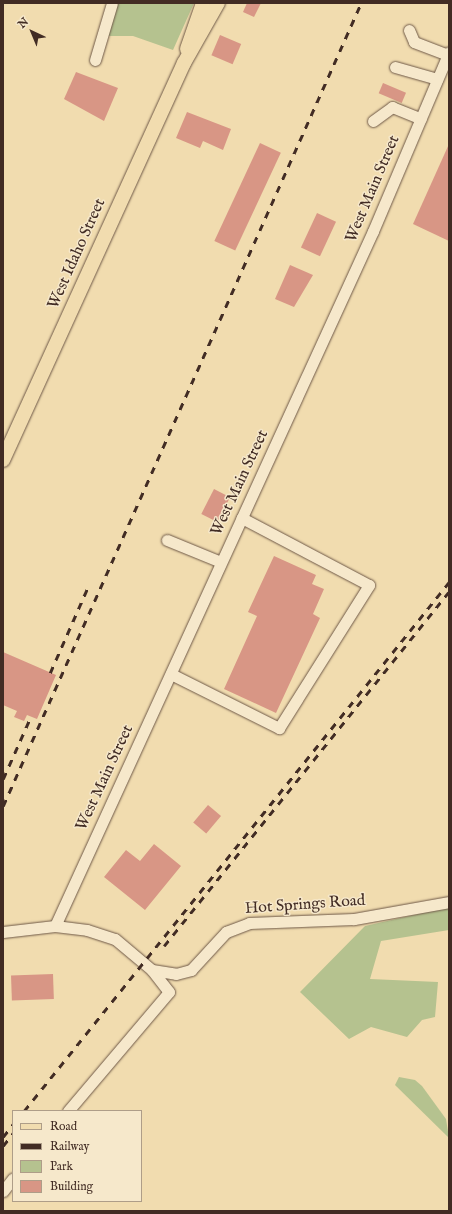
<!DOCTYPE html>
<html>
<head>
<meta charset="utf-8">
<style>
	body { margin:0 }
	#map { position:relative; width:452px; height:1214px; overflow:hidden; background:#f1dcaf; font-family:"IM FELL English",serif }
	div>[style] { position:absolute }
	.green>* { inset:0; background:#b5c28f }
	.building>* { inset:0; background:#d89685; transform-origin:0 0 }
	.roads { filter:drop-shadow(0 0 1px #6e5847) drop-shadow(0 0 1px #6e5847) }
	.minor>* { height:11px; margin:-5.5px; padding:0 5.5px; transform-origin:5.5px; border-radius:5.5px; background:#f6e8cb }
	.major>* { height:14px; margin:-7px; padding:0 7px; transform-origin:7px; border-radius:7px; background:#f1dcaf }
	.rail>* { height:2.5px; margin-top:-1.25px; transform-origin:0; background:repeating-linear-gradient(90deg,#422c24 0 7px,transparent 0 14px) }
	span { translate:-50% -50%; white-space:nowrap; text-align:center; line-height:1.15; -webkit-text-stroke:3px #f6e8cb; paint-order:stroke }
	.street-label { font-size:16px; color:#422c24 }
	.frame { position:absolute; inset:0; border:4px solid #422c24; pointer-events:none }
	.legend { position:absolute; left:12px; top:1110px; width:130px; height:92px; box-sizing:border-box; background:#f6e8cb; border:1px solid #ae9d88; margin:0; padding:5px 7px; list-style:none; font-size:12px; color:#422c24 }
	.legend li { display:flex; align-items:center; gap:8px; height:20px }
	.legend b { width:20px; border:1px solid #ae9d88 }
	.north { position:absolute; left:12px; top:12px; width:40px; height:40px; -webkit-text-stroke:3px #f6e8cb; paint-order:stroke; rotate:316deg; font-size:11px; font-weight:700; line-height:16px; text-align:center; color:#422c24 }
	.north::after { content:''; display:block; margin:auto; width:14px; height:18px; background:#422c24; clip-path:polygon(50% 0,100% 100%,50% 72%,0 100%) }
</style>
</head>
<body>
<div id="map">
	<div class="green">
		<div style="clip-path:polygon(118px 3px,194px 3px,173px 50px,133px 36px,108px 36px)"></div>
		<div style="clip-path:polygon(449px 907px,449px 930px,381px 941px,370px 979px,438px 982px,435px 1017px,422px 1020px,407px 1037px,371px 1027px,349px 1039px,300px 992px,365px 926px)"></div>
		<div style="clip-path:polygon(399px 1077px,415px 1080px,422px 1086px,446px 1119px,449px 1138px,395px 1085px)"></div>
	</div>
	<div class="building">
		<div style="clip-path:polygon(247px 3px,261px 3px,254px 17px,243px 12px)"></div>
		<div style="left:220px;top:35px;width:23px;height:22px;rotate:23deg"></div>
		<div style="clip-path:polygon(76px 72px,118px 88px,104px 121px,64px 99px)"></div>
		<div style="left:383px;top:83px;width:25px;height:11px;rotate:23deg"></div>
		<div style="clip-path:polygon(187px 112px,231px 129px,223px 150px,203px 141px,200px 148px,176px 138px)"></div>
		<div style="left:260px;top:143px;width:23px;height:108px;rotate:25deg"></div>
		<div style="clip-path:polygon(449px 144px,449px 241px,413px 224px)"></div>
		<div style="left:317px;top:213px;width:21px;height:38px;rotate:25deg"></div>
		<div style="clip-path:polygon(290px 265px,313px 275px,294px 307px,275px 299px)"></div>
		<div style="left:214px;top:489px;width:18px;height:28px;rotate:27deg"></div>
		<div style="clip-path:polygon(274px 556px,316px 575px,312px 584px,324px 589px,313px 614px,320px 618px,276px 713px,224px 689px,257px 616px,248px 612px)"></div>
		<div style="clip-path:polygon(3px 652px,56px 675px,37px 719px,27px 715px,24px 721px,14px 717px,17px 711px,3px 705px)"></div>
		<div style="left:208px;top:805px;width:17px;height:23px;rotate:40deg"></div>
		<div style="clip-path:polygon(154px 844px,181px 866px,145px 910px,104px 877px,126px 850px,140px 861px)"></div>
		<div style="left:53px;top:974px;width:25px;height:42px;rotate:88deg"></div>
	</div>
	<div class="roads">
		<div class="minor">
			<div style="left:409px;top:30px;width:13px;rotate:67deg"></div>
			<div style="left:414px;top:42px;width:36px;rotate:21deg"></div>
			<div style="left:95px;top:60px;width:59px;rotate:-73.4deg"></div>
			<div style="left:395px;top:67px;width:44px;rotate:15.9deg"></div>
			<div style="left:373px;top:121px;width:24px;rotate:-36deg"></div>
			<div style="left:392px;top:107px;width:31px;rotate:22deg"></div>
			<div style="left:167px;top:540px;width:58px;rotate:22.2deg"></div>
			<div style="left:171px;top:674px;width:121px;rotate:26.6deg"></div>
			<div style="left:279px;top:728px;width:169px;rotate:-57.8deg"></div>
			<div style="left:369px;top:585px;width:144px;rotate:-152.2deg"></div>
			<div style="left:55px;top:926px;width:764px;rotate:-65.41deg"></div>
			<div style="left:373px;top:231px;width:194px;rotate:-67deg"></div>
			<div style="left:3px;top:932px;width:52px;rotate:-6.6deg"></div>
			<div style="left:55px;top:926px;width:32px;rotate:7deg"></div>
			<div style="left:87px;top:930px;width:29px;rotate:18deg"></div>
			<div style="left:115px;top:939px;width:48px;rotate:40deg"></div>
			<div style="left:152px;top:970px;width:24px;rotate:9deg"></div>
			<div style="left:176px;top:974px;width:16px;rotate:-15deg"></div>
			<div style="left:191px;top:970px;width:52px;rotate:-47.4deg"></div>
			<div style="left:226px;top:932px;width:25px;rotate:-21deg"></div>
			<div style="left:249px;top:923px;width:105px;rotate:-2.2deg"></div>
			<div style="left:354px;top:919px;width:97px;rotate:-10.1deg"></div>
			<div style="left:68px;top:1111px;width:156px;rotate:-49.7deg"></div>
			<div style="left:169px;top:992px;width:28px;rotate:-128deg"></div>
			<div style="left:3px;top:1191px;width:16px;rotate:-52deg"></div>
		</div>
		<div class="major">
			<div style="left:187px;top:49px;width:49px;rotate:-70.8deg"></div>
			<div style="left:3px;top:460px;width:436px;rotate:-65.5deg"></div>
			<div style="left:184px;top:63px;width:69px;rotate:-60.5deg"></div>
		</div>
	</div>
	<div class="rail">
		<div style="left:50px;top:673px;width:94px;rotate:-66.2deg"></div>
		<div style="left:3px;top:779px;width:69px;rotate:-66deg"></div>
		<div style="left:3px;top:806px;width:879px;rotate:-65.97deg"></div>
		<div style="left:164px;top:946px;width:454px;rotate:-51.2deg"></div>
		<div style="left:24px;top:1111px;width:679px;rotate:-51.22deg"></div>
		<div style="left:3px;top:1137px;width:16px;rotate:-52deg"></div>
		<div style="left:3px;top:1146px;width:16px;rotate:-52deg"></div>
	</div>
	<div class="street-label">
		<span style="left:373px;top:189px;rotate:-67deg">West Main Street</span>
		<span style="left:77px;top:254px;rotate:-66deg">West Idaho Street</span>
		<span style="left:240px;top:483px;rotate:-65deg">West Main Street</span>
		<span style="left:105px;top:778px;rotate:-65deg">West Main Street</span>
		<span style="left:305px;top:905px;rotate:-4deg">Hot Springs Road</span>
	</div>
	<div class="frame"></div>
	<ul class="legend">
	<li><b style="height:5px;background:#f1dcaf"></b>Road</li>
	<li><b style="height:5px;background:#422c24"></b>Railway</li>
	<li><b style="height:11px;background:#b5c28f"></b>Park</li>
	<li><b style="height:11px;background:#d89685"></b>Building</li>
	</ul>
	<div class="north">N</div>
</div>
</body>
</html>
